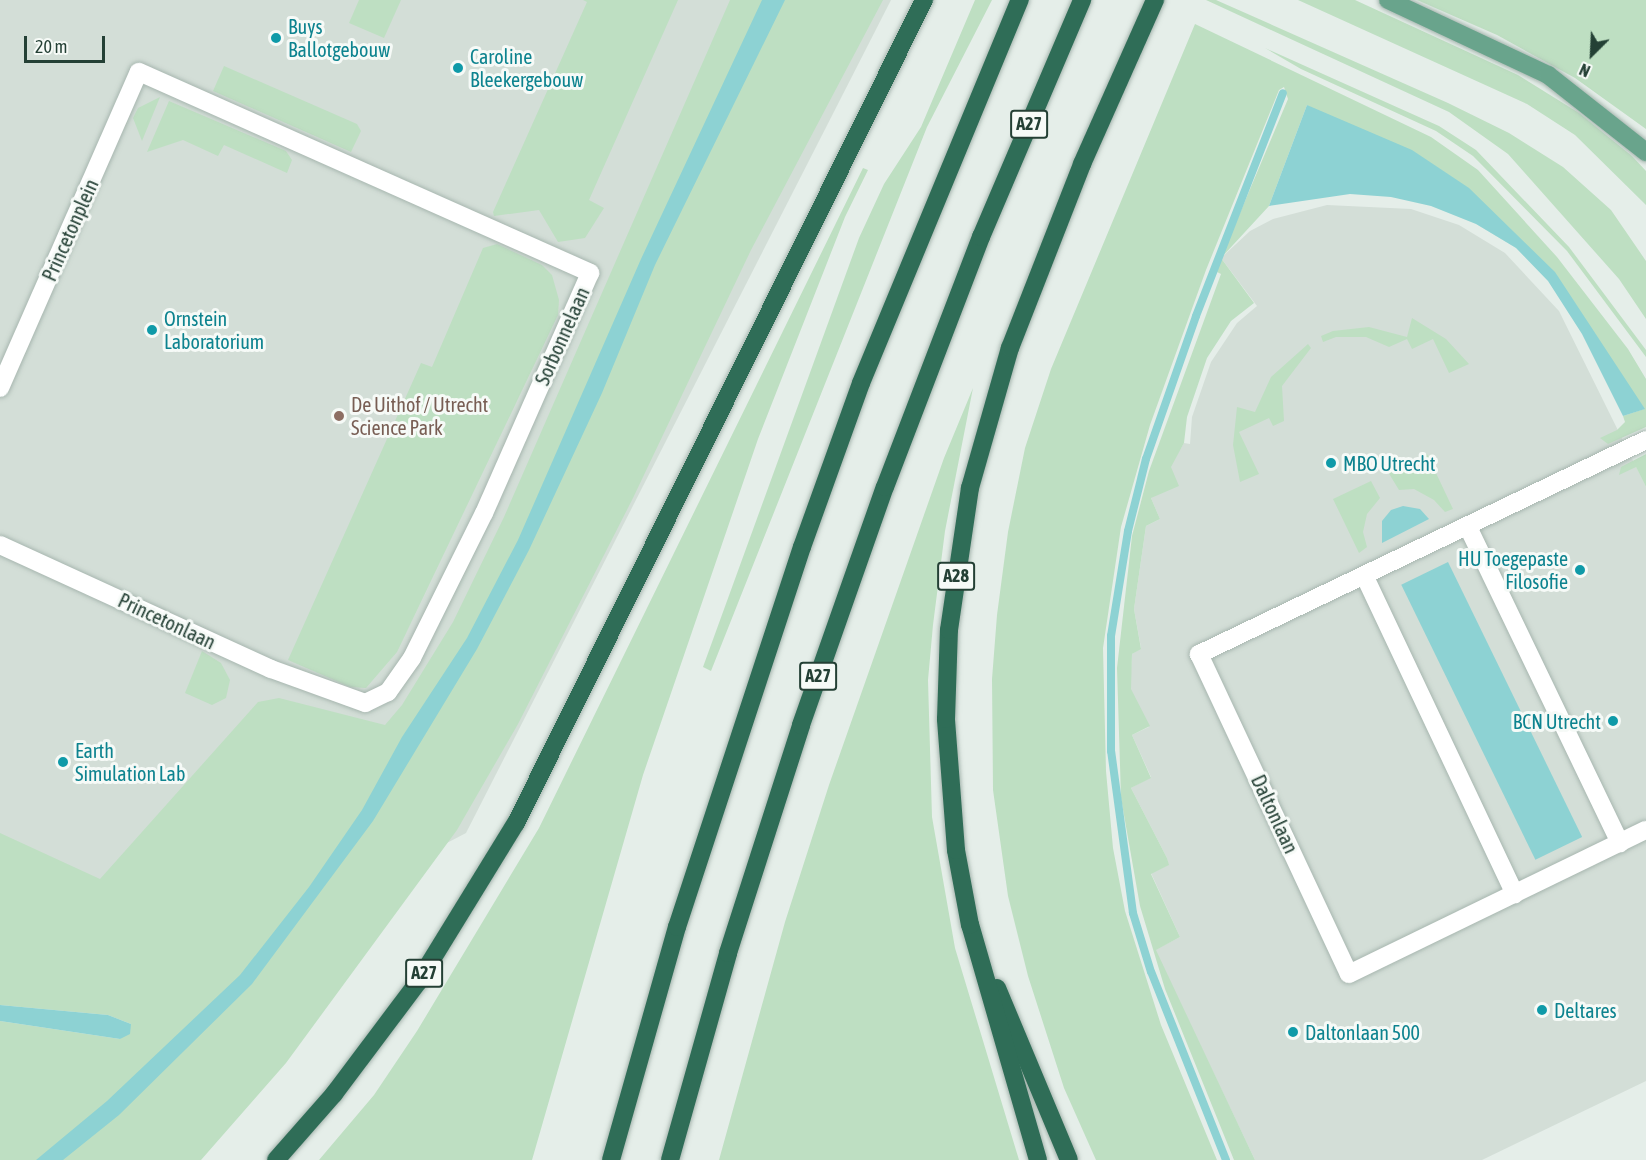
<!DOCTYPE html>
<html>
<head>
<meta charset="utf-8">
<style>
	body { margin:0 }
	#map { position:relative; width:1646px; height:1160px; overflow:hidden; background:#e5eee9; font-family:"Asap Condensed",sans-serif }
	div>[style] { position:absolute }
	.built>* { inset:0; background:#d3ded7 }
	.green>* { inset:0; background:#bedfc2 }
	.water>* { inset:0; background:#8dd2d3; transform-origin:0 0 }
	.stream>* { height:8px; margin:-4px; padding:0 4px; transform-origin:4px; border-radius:4px; background:#8dd2d3 }
	.roads { filter:drop-shadow(0 0 2px #a7b6af) drop-shadow(0 0 2px #a7b6af) }
	.minor>* { height:18px; margin:-9px; padding:0 9px; transform-origin:9px; border-radius:9px; background:#fff }
	.major>* { height:18px; margin:-9px; padding:0 9px; transform-origin:9px; border-radius:9px; background:#69a48c }
	.highway>* { height:18px; margin:-9px; padding:0 9px; transform-origin:9px; border-radius:9px; background:#2f6d57 }
	.dots>* { width:16px; height:16px; translate:-50% -50%; box-sizing:border-box; border:3px solid #f6faf7; border-radius:50% }
	span { translate:-50% -50%; white-space:nowrap; text-align:center; line-height:1.15; -webkit-text-stroke:6px #f6faf7; paint-order:stroke }
	.shield-label span { padding:2px 4px; background:#f6faf7; border:2px solid; border-radius:4px; -webkit-text-stroke-width:0 }
	.shield-label { font-size:18px; color:#244035; font-weight:700 }
	.culture-label { font-size:20px; color:#0d838f }
	.left { translate:0 -50%; text-align:left }
	.right { translate:-100% -50%; text-align:right }
	.street-label { font-size:20px; color:#244035 }
	.education-label { font-size:20px; color:#785e54 }
	.north { position:absolute; left:1562px; top:24px; width:60px; height:60px; -webkit-text-stroke:4px #f6faf7; paint-order:stroke; rotate:204deg; font-size:16px; font-weight:700; line-height:24px; text-align:center; color:#244035 }
	.north::after { content:''; display:block; margin:auto; width:21px; height:27px; background:#244035; clip-path:polygon(50% 0,100% 100%,50% 72%,0 100%) }
	.scale { position:absolute; left:24px; top:36px; width:81px; height:27px; box-sizing:border-box; border:3px solid #244035; border-top:0; padding-left:8px; font-size:18px; line-height:21px; white-space:nowrap; color:#244035; -webkit-text-stroke:4px #f6faf7; paint-order:stroke }
</style>
</head>
<body>
<div id="map">
	<div class="built">
		<div style="clip-path:polygon(0 0,891px 0,466px 833px,169px 988px,0 916px)"></div>
		<div style="clip-path:polygon(1327px 205px,1411px 209px,1459px 225px,1505px 253px,1559px 311px,1646px 487px,1646px 1081px,1482px 1160px,1255px 1160px,1155px 950px,1180px 937px,1151px 873px,1168px 865px,1167px 858px,1131px 788px,1151px 777px,1132px 735px,1149px 727px,1130px 689px,1132px 654px,1141px 648px,1134px 609px,1146px 526px,1160px 519px,1151px 498px,1184px 443px,1190px 444px,1192px 417px,1211px 362px,1237px 323px,1257px 306px,1221px 258px,1250px 231px,1273px 219px)"></div>
	</div>
	<div class="green">
		<div style="clip-path:polygon(359px 0,401px 0,384px 38px,349px 23px)"></div>
		<div style="clip-path:polygon(583px 0,678px 0,589px 200px,604px 208px,585px 238px,558px 242px,539px 210px,494px 216px,493px 212px,587px 2px)"></div>
		<div style="clip-path:polygon(730px 0,883px 0,751px 250px,633px 498px,518px 724px,457px 830px,286px 1063px,201px 1160px,0 1160px,0 1021px,120px 1039px,131px 1024px,108px 1015px,0 1005px,0 833px,100px 879px,258px 702px,279px 698px,385px 725px,402px 705px,453px 622px,504px 517px)"></div>
		<div style="clip-path:polygon(975px 0,992px 0,927px 127px,711px 671px,703px 667px,859px 238px,884px 184px,921px 127px)"></div>
		<div style="clip-path:polygon(1206px 0,1216px 0,1448px 103px,1509px 133px,1563px 167px,1611px 210px,1646px 261px,1646px 319px,1619px 279px,1508px 154px,1449px 112px)"></div>
		<div style="clip-path:polygon(1298px 0,1355px 0,1518px 75px,1579px 113px,1632px 156px,1646px 171px,1646px 205px,1575px 135px,1527px 104px)"></div>
		<div style="clip-path:polygon(1417px 0,1646px 0,1646px 129px,1575px 78px,1497px 35px)"></div>
		<div style="clip-path:polygon(1195px 24px,1431px 137px,1478px 170px,1557px 257px,1628px 349px,1646px 379px,1646px 427px,1608px 444px,1600px 438px,1617px 430px,1625px 422px,1623px 416px,1644px 409px,1554px 272px,1307px 105px,1269px 206px,1221px 258px,1254px 303px,1231px 321px,1207px 358px,1187px 417px,1184px 443px,1171px 467px,1179px 486px,1151px 498px,1160px 519px,1146px 526px,1134px 609px,1141px 649px,1132px 654px,1131px 689px,1150px 726px,1132px 735px,1151px 778px,1131px 788px,1167px 858px,1169px 865px,1151px 874px,1180px 937px,1156px 950px,1255px 1160px,1234px 1160px,1165px 989px,1140px 906px,1121px 798px,1117px 668px,1132px 536px,1149px 471px,1221px 274px,1217px 272px,1221px 258px,1288px 99px,1284px 87px,1279px 90px,1206px 270px,1150px 425px,1121px 527px,1103px 648px,1106px 771px,1113px 848px,1125px 911px,1161px 1025px,1217px 1160px,1096px 1160px,1064px 1088px,1028px 976px,1008px 896px,993px 790px,992px 679px,997px 615px,1008px 532px,1025px 448px,1051px 369px)"></div>
		<div style="clip-path:polygon(1265px 48px,1439px 126px,1476px 150px,1569px 247px,1646px 350px,1646px 357px,1567px 251px,1473px 156px,1436px 131px,1301px 69px)"></div>
		<div style="clip-path:polygon(224px 66px,357px 124px,361px 131px,351px 152px,213px 91px)"></div>
		<div style="clip-path:polygon(160px 97px,142px 141px,133px 118px,138px 108px)"></div>
		<div style="clip-path:polygon(169px 101px,286px 151px,292px 160px,287px 173px,224px 145px,218px 156px,183px 140px,147px 152px)"></div>
		<div style="clip-path:polygon(863px 168px,868px 170px,845px 217px,758px 439px,643px 775px,532px 1160px,319px 1160px,374px 1095px,417px 1031px,539px 828px)"></div>
		<div style="clip-path:polygon(497px 244px,542px 265px,552px 275px,559px 300px,558px 315px,397px 652px,366px 688px,350px 687px,288px 660px,421px 363px,432px 367px,483px 248px)"></div>
		<div style="clip-path:polygon(1412px 318px,1446px 339px,1469px 364px,1449px 373px,1433px 339px,1412px 349px,1407px 339px,1389px 347px,1366px 337px,1336px 337px,1323px 342px,1321px 336px,1333px 331px,1369px 327px,1407px 337px)"></div>
		<div style="clip-path:polygon(1308px 344px,1311px 348px,1282px 386px,1284px 421px,1273px 426px,1269px 418px,1239px 432px,1259px 474px,1240px 482px,1233px 445px,1237px 407px,1255px 412px,1271px 377px)"></div>
		<div style="clip-path:polygon(973px 388px,945px 531px,933px 625px,928px 680px,932px 817px,955px 948px,1019px 1160px,719px 1160px,785px 922px,829px 785px,944px 458px)"></div>
		<div style="clip-path:polygon(1427px 454px,1453px 509px,1445px 512px,1434px 500px,1414px 489px,1399px 490px,1388px 472px)"></div>
		<div style="clip-path:polygon(1646px 454px,1646px 487px,1636px 467px,1619px 475px,1621px 467px)"></div>
		<div style="clip-path:polygon(1371px 481px,1380px 498px,1367px 514px,1363px 532px,1367px 547px,1359px 553px,1333px 499px)"></div>
		<div style="clip-path:polygon(202px 651px,221px 663px,230px 680px,226px 698px,212px 705px,185px 693px)"></div>
	</div>
	<div class="water">
		<div style="clip-path:polygon(762px 0,785px 0,655px 265px,602px 393px,529px 550px,477px 649px,373px 821px,252px 984px,119px 1115px,63px 1160px,36px 1160px,107px 1101px,240px 975px,309px 887px,362px 810px,402px 737px,467px 638px,518px 540px,641px 259px)"></div>
		<div style="clip-path:polygon(1307px 105px,1412px 150px,1469px 188px,1555px 272px,1645px 409px,1623px 416px,1582px 334px,1548px 281px,1516px 248px,1476px 224px,1431px 206px,1391px 197px,1350px 194px,1269px 206px)"></div>
		<div style="clip-path:polygon(1403px 506px,1420px 509px,1429px 519px,1382px 543px,1382px 521px,1391px 510px)"></div>
		<div style="left:1448px;top:562px;width:306px;height:52px;rotate:64deg"></div>
		<div style="clip-path:polygon(0 1005px,108px 1015px,131px 1024px,130px 1034px,120px 1039px,0 1021px)"></div>
	</div>
	<div class="stream">
		<div style="left:1226px;top:1160px;width:202px;rotate:-111.7deg"></div>
		<div style="left:1151px;top:972px;width:62px;rotate:-107deg"></div>
		<div style="left:1133px;top:913px;width:163px;rotate:-97.7deg"></div>
		<div style="left:1111px;top:751px;width:115px;rotate:-90deg"></div>
		<div style="left:1111px;top:636px;width:106px;rotate:-80.8deg"></div>
		<div style="left:1128px;top:531px;width:74px;rotate:-76deg"></div>
		<div style="left:1146px;top:459px;width:151px;rotate:-70.7deg"></div>
		<div style="left:1196px;top:316px;width:239px;rotate:-68.7deg"></div>
	</div>
	<div class="roads">
		<div class="minor">
			<div style="left:0;top:388px;width:345px;rotate:-66.3deg"></div>
			<div style="left:139px;top:72px;width:494px;rotate:24deg"></div>
			<div style="left:590px;top:273px;width:262px;rotate:113.8deg"></div>
			<div style="left:484px;top:513px;width:162px;rotate:116.4deg"></div>
			<div style="left:412px;top:658px;width:42px;rotate:125.2deg"></div>
			<div style="left:388px;top:692px;width:25px;rotate:154deg"></div>
			<div style="left:365px;top:703px;width:100px;rotate:-160.1deg"></div>
			<div style="left:271px;top:669px;width:298px;rotate:-155.4deg"></div>
			<div style="left:1646px;top:440px;width:496px;rotate:154.4deg"></div>
			<div style="left:1199px;top:654px;width:353px;rotate:64.9deg"></div>
			<div style="left:1349px;top:974px;width:330px;rotate:-25.9deg"></div>
			<div style="left:1468px;top:527px;width:351px;rotate:64.3deg"></div>
			<div style="left:1365px;top:577px;width:351px;rotate:64.7deg"></div>
		</div>
		<div class="major">
			<div style="left:1388px;top:0;width:177px;rotate:25.1deg"></div>
			<div style="left:1548px;top:75px;width:125px;rotate:38.2deg"></div>
		</div>
		<div class="highway">
			<div style="left:997px;top:988px;width:186px;rotate:67.3deg"></div>
			<div style="left:276px;top:1160px;width:88px;rotate:-48.7deg"></div>
			<div style="left:334px;top:1094px;width:140px;rotate:-53.1deg"></div>
			<div style="left:418px;top:982px;width:187px;rotate:-58.4deg"></div>
			<div style="left:516px;top:823px;width:919px;rotate:-63.63deg"></div>
			<div style="left:611px;top:1160px;width:242px;rotate:-74.2deg"></div>
			<div style="left:677px;top:927px;width:400px;rotate:-71.8deg"></div>
			<div style="left:802px;top:547px;width:174px;rotate:-70.2deg"></div>
			<div style="left:861px;top:383px;width:415px;rotate:-67.5deg"></div>
			<div style="left:670px;top:1160px;width:215px;rotate:-74.3deg"></div>
			<div style="left:728px;top:953px;width:239px;rotate:-72.2deg"></div>
			<div style="left:801px;top:725px;width:252px;rotate:-70.6deg"></div>
			<div style="left:885px;top:487px;width:268px;rotate:-69deg"></div>
			<div style="left:981px;top:237px;width:258px;rotate:-66.9deg"></div>
			<div style="left:1038px;top:1160px;width:245px;rotate:-106.1deg"></div>
			<div style="left:970px;top:925px;width:76px;rotate:-100.6deg"></div>
			<div style="left:956px;top:850px;width:131px;rotate:-94.4deg"></div>
			<div style="left:946px;top:719px;width:89px;rotate:-88.1deg"></div>
			<div style="left:949px;top:630px;width:144px;rotate:-81.6deg"></div>
			<div style="left:970px;top:488px;width:146px;rotate:-74.1deg"></div>
			<div style="left:1010px;top:348px;width:198px;rotate:-68.6deg"></div>
			<div style="left:1082px;top:164px;width:180px;rotate:-66deg"></div>
		</div>
	</div>
	<div class="dots">
		<div style="left:276px;top:38px;background:#0f9aa8"></div>
		<div style="left:458px;top:68px;background:#0f9aa8"></div>
		<div style="left:152px;top:330px;background:#0f9aa8"></div>
		<div style="left:339px;top:416px;background:#8d6e63"></div>
		<div style="left:1331px;top:463px;background:#0f9aa8"></div>
		<div style="left:1580px;top:570px;background:#0f9aa8"></div>
		<div style="left:1613px;top:721px;background:#0f9aa8"></div>
		<div style="left:63px;top:762px;background:#0f9aa8"></div>
		<div style="left:1542px;top:1010px;background:#0f9aa8"></div>
		<div style="left:1293px;top:1032px;background:#0f9aa8"></div>
	</div>
	<div class="shield-label">
		<span style="left:1029px;top:124px">A27</span>
		<span style="left:956px;top:576px">A28</span>
		<span style="left:818px;top:676px">A27</span>
		<span style="left:424px;top:973px">A27</span>
	</div>
	<div class="culture-label">
		<span class="left" style="left:288px;top:38px">Buys<br>Ballotgebouw</span>
		<span class="left" style="left:470px;top:68px">Caroline<br>Bleekergebouw</span>
		<span class="left" style="left:164px;top:330px">Ornstein<br>Laboratorium</span>
		<span class="left" style="left:1343px;top:463px">MBO Utrecht</span>
		<span class="right" style="left:1568px;top:570px">HU Toegepaste<br>Filosofie</span>
		<span class="right" style="left:1601px;top:721px">BCN Utrecht</span>
		<span class="left" style="left:75px;top:762px">Earth<br>Simulation Lab</span>
		<span class="left" style="left:1554px;top:1010px">Deltares</span>
		<span class="left" style="left:1305px;top:1032px">Daltonlaan 500</span>
	</div>
	<div class="street-label">
		<span style="left:70px;top:230px;rotate:-66deg">Princetonplein</span>
		<span style="left:562px;top:336px;rotate:-66deg">Sorbonnelaan</span>
		<span style="left:167px;top:621px;rotate:25deg">Princetonlaan</span>
		<span style="left:1275px;top:814px;rotate:65deg">Daltonlaan</span>
	</div>
	<div class="education-label">
		<span class="left" style="left:351px;top:416px">De Uithof / Utrecht<br>Science Park</span>
	</div>
	<div class="north">N</div>
	<div class="scale">20 m</div>
</div>
</body>
</html>
